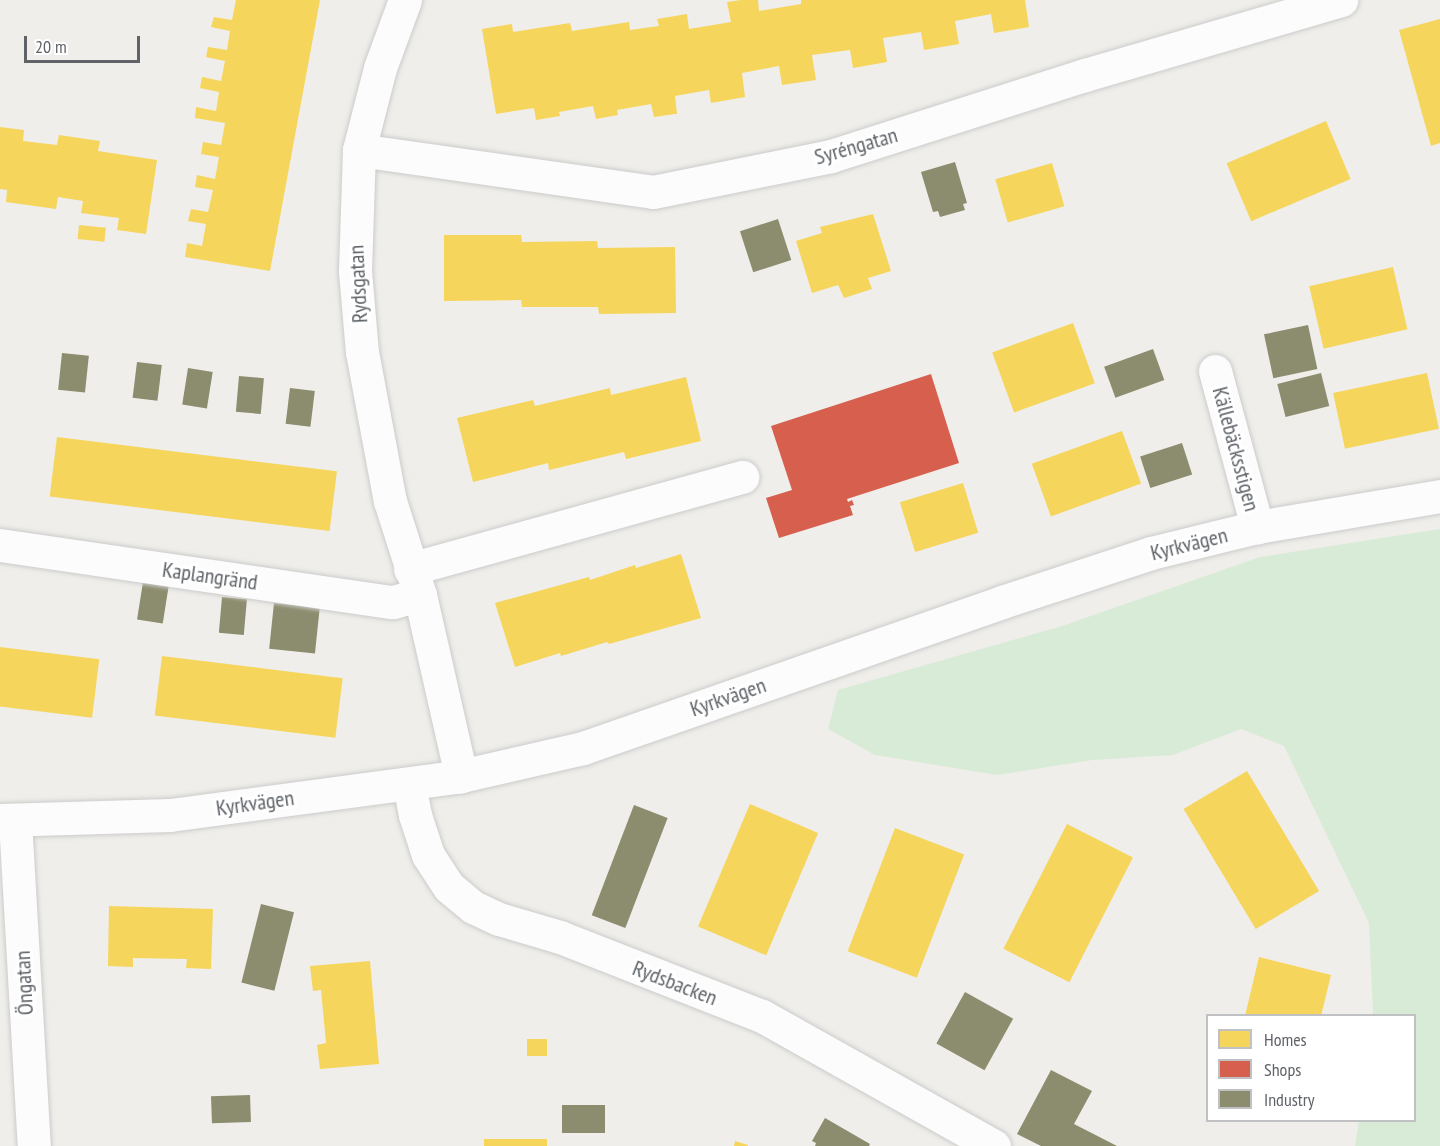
<!DOCTYPE html>
<html>
<head>
<meta charset="utf-8">
<style>
	body { margin:0 }
	#map { position:relative; width:1440px; height:1146px; overflow:hidden; background:#efeeea; font-family:"PT Sans Narrow",sans-serif }
	div>[style] { position:absolute }
	.green>* { inset:0; background:#d8ebd6 }
	.homes>* { inset:0; background:#f6d55c; transform-origin:0 0 }
	.shops>* { inset:0; background:#d6604d }
	.industry>* { inset:0; background:#8c8c6e; transform-origin:0 0 }
	.roads { filter:drop-shadow(0 0 2px #cbcccc) drop-shadow(0 0 2px #cbcccc) }
	.street>* { height:33px; margin:-16.5px; padding:0 16.5px; transform-origin:16.5px; border-radius:16.5px; background:#fdfcfc }
	.secondary>* { height:33px; margin:-16.5px; padding:0 16.5px; transform-origin:16.5px; border-radius:16.5px; background:#fdfcfc }
	span { translate:-50% -50%; white-space:nowrap; text-align:center; line-height:1.15; -webkit-text-stroke:6px #fff; paint-order:stroke }
	.street-label { font-size:22px; color:#5f6368 }
	.legend { position:absolute; left:1206px; top:1014px; width:210px; height:108px; box-sizing:border-box; background:#fff; border:2px solid #bfc1c3; margin:0; padding:8px 10px; list-style:none; font-size:18px; color:#5f6368 }
	.legend li { display:flex; align-items:center; gap:12px; height:30px }
	.legend b { width:30px; border:2px solid #bfc1c3 }
	.scale { position:absolute; left:24px; top:36px; width:116px; height:27px; box-sizing:border-box; border:3px solid #5f6368; border-top:0; padding-left:8px; font-size:18px; line-height:21px; white-space:nowrap; color:#5f6368; -webkit-text-stroke:4px #fff; paint-order:stroke }
</style>
</head>
<body>
<div id="map">
	<div class="green">
		<div style="clip-path:polygon(1440px 529px,1440px 1146px,1355px 1146px,1359px 1121px,1414px 1120px,1414px 1016px,1373px 1015px,1369px 923px,1284px 746px,1241px 729px,1173px 755px,1092px 760px,997px 775px,875px 755px,828px 729px,838px 690px,1062px 626px,1260px 557px)"></div>
	</div>
	<div class="homes">
		<div style="clip-path:polygon(236px 0,320px 0,270px 271px,185px 257px,187px 243px,202px 246px,206px 224px,188px 221px,191px 209px,208px 212px,213px 190px,195px 187px,197px 175px,215px 179px,219px 157px,201px 154px,203px 142px,221px 145px,225px 123px,195px 118px,196px 107px,216px 111px,219px 92px,200px 88px,202px 77px,221px 81px,225px 61px,206px 57px,208px 47px,227px 50px,230px 31px,211px 27px,214px 17px,232px 20px)"></div>
		<div style="clip-path:polygon(741px 0,758px 0,759px 11px,801px 4px,801px 0,1025px 0,1029px 27px,994px 33px,991px 14px,955px 21px,959px 44px,924px 50px,921px 32px,883px 38px,887px 62px,853px 68px,850px 50px,812px 55px,816px 80px,782px 85px,779px 66px,742px 73px,745px 97px,711px 103px,709px 90px,675px 96px,677px 114px,675px 114px,654px 117px,651px 104px,617px 110px,618px 115px,596px 119px,593px 106px,559px 112px,560px 116px,536px 120px,534px 108px,496px 114px,482px 29px,512px 24px,513px 32px,570px 23px,572px 31px,629px 22px,630px 30px,659px 26px,657px 19px,687px 14px,689px 29px,731px 22px,727px 2px)"></div>
		<div style="clip-path:polygon(1440px 19px,1440px 143px,1431px 146px,1399px 30px)"></div>
		<div style="left:1326px;top:121px;width:63px;height:108px;rotate:67deg"></div>
		<div style="clip-path:polygon(0 127px,24px 130px,23px 141px,57px 145px,59px 135px,100px 141px,98px 151px,157px 160px,146px 234px,117px 230px,119px 218px,81px 213px,83px 201px,58px 197px,56px 209px,6px 202px,7px 190px,0 189px)"></div>
		<div style="left:1052px;top:163px;width:45px;height:59px;rotate:74deg"></div>
		<div style="clip-path:polygon(873px 214px,891px 271px,868px 278px,872px 289px,844px 298px,838px 285px,812px 293px,796px 241px,822px 233px,820px 227px)"></div>
		<div style="left:79px;top:225px;width:27px;height:14px;rotate:6deg"></div>
		<div style="clip-path:polygon(444px 235px,521px 235px,522px 242px,597px 241px,598px 248px,675px 247px,676px 313px,599px 314px,598px 307px,522px 307px,521px 300px,444px 301px)"></div>
		<div style="left:1393px;top:267px;width:64px;height:86px;rotate:77deg"></div>
		<div style="left:1073px;top:323px;width:64px;height:86px;rotate:70deg"></div>
		<div style="left:1427px;top:373px;width:57px;height:96px;rotate:78deg"></div>
		<div style="clip-path:polygon(686px 377px,701px 441px,626px 459px,624px 452px,549px 470px,548px 463px,473px 482px,457px 418px,533px 400px,535px 406px,610px 388px,611px 395px)"></div>
		<div style="left:1122px;top:431px;width:56px;height:96px;rotate:70deg"></div>
		<div style="left:57px;top:437px;width:282px;height:60px;rotate:7deg"></div>
		<div style="left:963px;top:483px;width:52px;height:66px;rotate:73deg"></div>
		<div style="clip-path:polygon(681px 554px,701px 618px,609px 644px,607px 642px,561px 656px,560px 653px,515px 667px,495px 603px,589px 577px,590px 580px,635px 565px,636px 568px)"></div>
		<div style="left:0;top:647px;width:100px;height:59px;rotate:7deg"></div>
		<div style="left:162px;top:656px;width:182px;height:60px;rotate:7deg"></div>
		<div style="left:1247px;top:771px;width:140px;height:74px;rotate:59deg"></div>
		<div style="left:750px;top:804px;width:74px;height:133px;rotate:23deg"></div>
		<div style="left:1067px;top:824px;width:74px;height:140px;rotate:27deg"></div>
		<div style="left:895px;top:828px;width:74px;height:132px;rotate:21deg"></div>
		<div style="clip-path:polygon(109px 906px,213px 909px,211px 969px,186px 968px,187px 959px,133px 958px,133px 967px,108px 966px)"></div>
		<div style="clip-path:polygon(1259px 957px,1331px 975px,1321px 1016px,1245px 1016px)"></div>
		<div style="clip-path:polygon(370px 961px,379px 1064px,320px 1069px,317px 1045px,326px 1043px,321px 990px,313px 991px,310px 966px)"></div>
		<div style="left:527px;top:1039px;width:20px;height:17px"></div>
		<div style="left:484px;top:1139px;width:63px;height:7px"></div>
		<div style="clip-path:polygon(735px 1141px,748px 1145px,748px 1146px,734px 1146px)"></div>
	</div>
	<div class="shops">
		<div style="clip-path:polygon(931px 374px,959px 463px,847px 499px,848px 502px,852px 500px,854px 505px,850px 506px,853px 515px,779px 538px,766px 498px,792px 490px,771px 426px)"></div>
	</div>
	<div class="industry">
		<div style="clip-path:polygon(955px 162px,967px 203px,963px 204px,965px 210px,940px 217px,938px 211px,933px 212px,921px 172px)"></div>
		<div style="left:778px;top:219px;width:43px;height:40px;rotate:72deg"></div>
		<div style="left:1308px;top:325px;width:45px;height:45px;rotate:78deg"></div>
		<div style="left:1153px;top:349px;width:33px;height:52px;rotate:70deg"></div>
		<div style="left:62px;top:353px;width:27px;height:37px;rotate:6deg"></div>
		<div style="left:137px;top:362px;width:25px;height:36px;rotate:7deg"></div>
		<div style="left:188px;top:368px;width:25px;height:37px;rotate:9deg"></div>
		<div style="left:1321px;top:373px;width:34px;height:45px;rotate:76deg"></div>
		<div style="left:239px;top:376px;width:25px;height:36px;rotate:5deg"></div>
		<div style="left:290px;top:388px;width:25px;height:36px;rotate:7deg"></div>
		<div style="left:1182px;top:443px;width:33px;height:44px;rotate:72deg"></div>
		<div style="left:143px;top:582px;width:26px;height:38px;rotate:9deg"></div>
		<div style="left:222px;top:597px;width:25px;height:36px;rotate:5deg"></div>
		<div style="left:274px;top:603px;width:46px;height:46px;rotate:6deg"></div>
		<div style="left:634px;top:805px;width:36px;height:118px;rotate:21deg"></div>
		<div style="left:261px;top:904px;width:34px;height:81px;rotate:14deg"></div>
		<div style="left:965px;top:992px;width:55px;height:59px;rotate:29deg"></div>
		<div style="clip-path:polygon(1051px 1070px,1092px 1091px,1074px 1124px,1117px 1146px,1041px 1146px,1017px 1134px)"></div>
		<div style="left:250px;top:1095px;width:27px;height:39px;rotate:88deg"></div>
		<div style="left:562px;top:1105px;width:43px;height:28px"></div>
		<div style="clip-path:polygon(825px 1118px,870px 1144px,869px 1146px,815px 1146px,816px 1143px,812px 1141px)"></div>
	</div>
	<div class="roads">
		<div class="street">
			<div style="left:405px;top:0;width:72px;rotate:110.2deg"></div>
			<div style="left:380px;top:68px;width:85px;rotate:104.4deg"></div>
			<div style="left:359px;top:150px;width:121px;rotate:91.9deg"></div>
			<div style="left:355px;top:271px;width:81px;rotate:85.1deg"></div>
			<div style="left:362px;top:352px;width:152px;rotate:79.4deg"></div>
			<div style="left:390px;top:501px;width:99px;rotate:72.3deg"></div>
			<div style="left:420px;top:595px;width:186px;rotate:77.2deg"></div>
			<div style="left:359px;top:150px;width:297px;rotate:8.1deg"></div>
			<div style="left:653px;top:192px;width:182px;rotate:-11.4deg"></div>
			<div style="left:831px;top:156px;width:267px;rotate:-17.7deg"></div>
			<div style="left:1085px;top:75px;width:267px;rotate:-16.3deg"></div>
			<div style="left:1215px;top:371px;width:162px;rotate:74.9deg"></div>
			<div style="left:0;top:545px;width:397px;rotate:8.3deg"></div>
			<div style="left:393px;top:602px;width:28px;rotate:-15deg"></div>
			<div style="left:410px;top:569px;width:345px;rotate:-15.5deg"></div>
			<div style="left:409px;top:784px;width:32px;rotate:79deg"></div>
			<div style="left:415px;top:815px;width:42px;rotate:72deg"></div>
			<div style="left:428px;top:855px;width:38px;rotate:57deg"></div>
			<div style="left:449px;top:887px;width:31px;rotate:40deg"></div>
			<div style="left:473px;top:907px;width:29px;rotate:25deg"></div>
			<div style="left:499px;top:919px;width:64px;rotate:16.4deg"></div>
			<div style="left:560px;top:937px;width:217px;rotate:21.4deg"></div>
			<div style="left:762px;top:1016px;width:266px;rotate:29.3deg"></div>
			<div style="left:15px;top:820px;width:327px;rotate:86.7deg"></div>
		</div>
		<div class="secondary">
			<div style="left:0;top:820px;width:170px;rotate:-1.7deg"></div>
			<div style="left:170px;top:815px;width:294px;rotate:-7.6deg"></div>
			<div style="left:461px;top:776px;width:125px;rotate:-12.9deg"></div>
			<div style="left:583px;top:748px;width:444px;rotate:-19.2deg"></div>
			<div style="left:1002px;top:602px;width:157px;rotate:-18.2deg"></div>
			<div style="left:1151px;top:553px;width:109px;rotate:-13.8deg"></div>
			<div style="left:1257px;top:527px;width:186px;rotate:-9.6deg"></div>
		</div>
	</div>
	<div class="street-label">
		<span style="left:856px;top:146px;rotate:-16deg">Syréngatan</span>
		<span style="left:358px;top:284px;rotate:-93deg">Rydsgatan</span>
		<span style="left:1236px;top:449px;rotate:75deg">Källebäcksstigen</span>
		<span style="left:1189px;top:544px;rotate:-14deg">Kyrkvägen</span>
		<span style="left:210px;top:576px;rotate:8deg">Kaplangränd</span>
		<span style="left:728px;top:697px;rotate:-19deg">Kyrkvägen</span>
		<span style="left:255px;top:803px;rotate:-8deg">Kyrkvägen</span>
		<span style="left:24px;top:983px;rotate:-93deg">Öngatan</span>
		<span style="left:675px;top:983px;rotate:21deg">Rydsbacken</span>
	</div>
	<ul class="legend">
	<li><b style="height:16px;background:#f6d55c"></b>Homes</li>
	<li><b style="height:16px;background:#d6604d"></b>Shops</li>
	<li><b style="height:16px;background:#8c8c6e"></b>Industry</li>
	</ul>
	<div class="scale">20 m</div>
</div>
</body>
</html>
